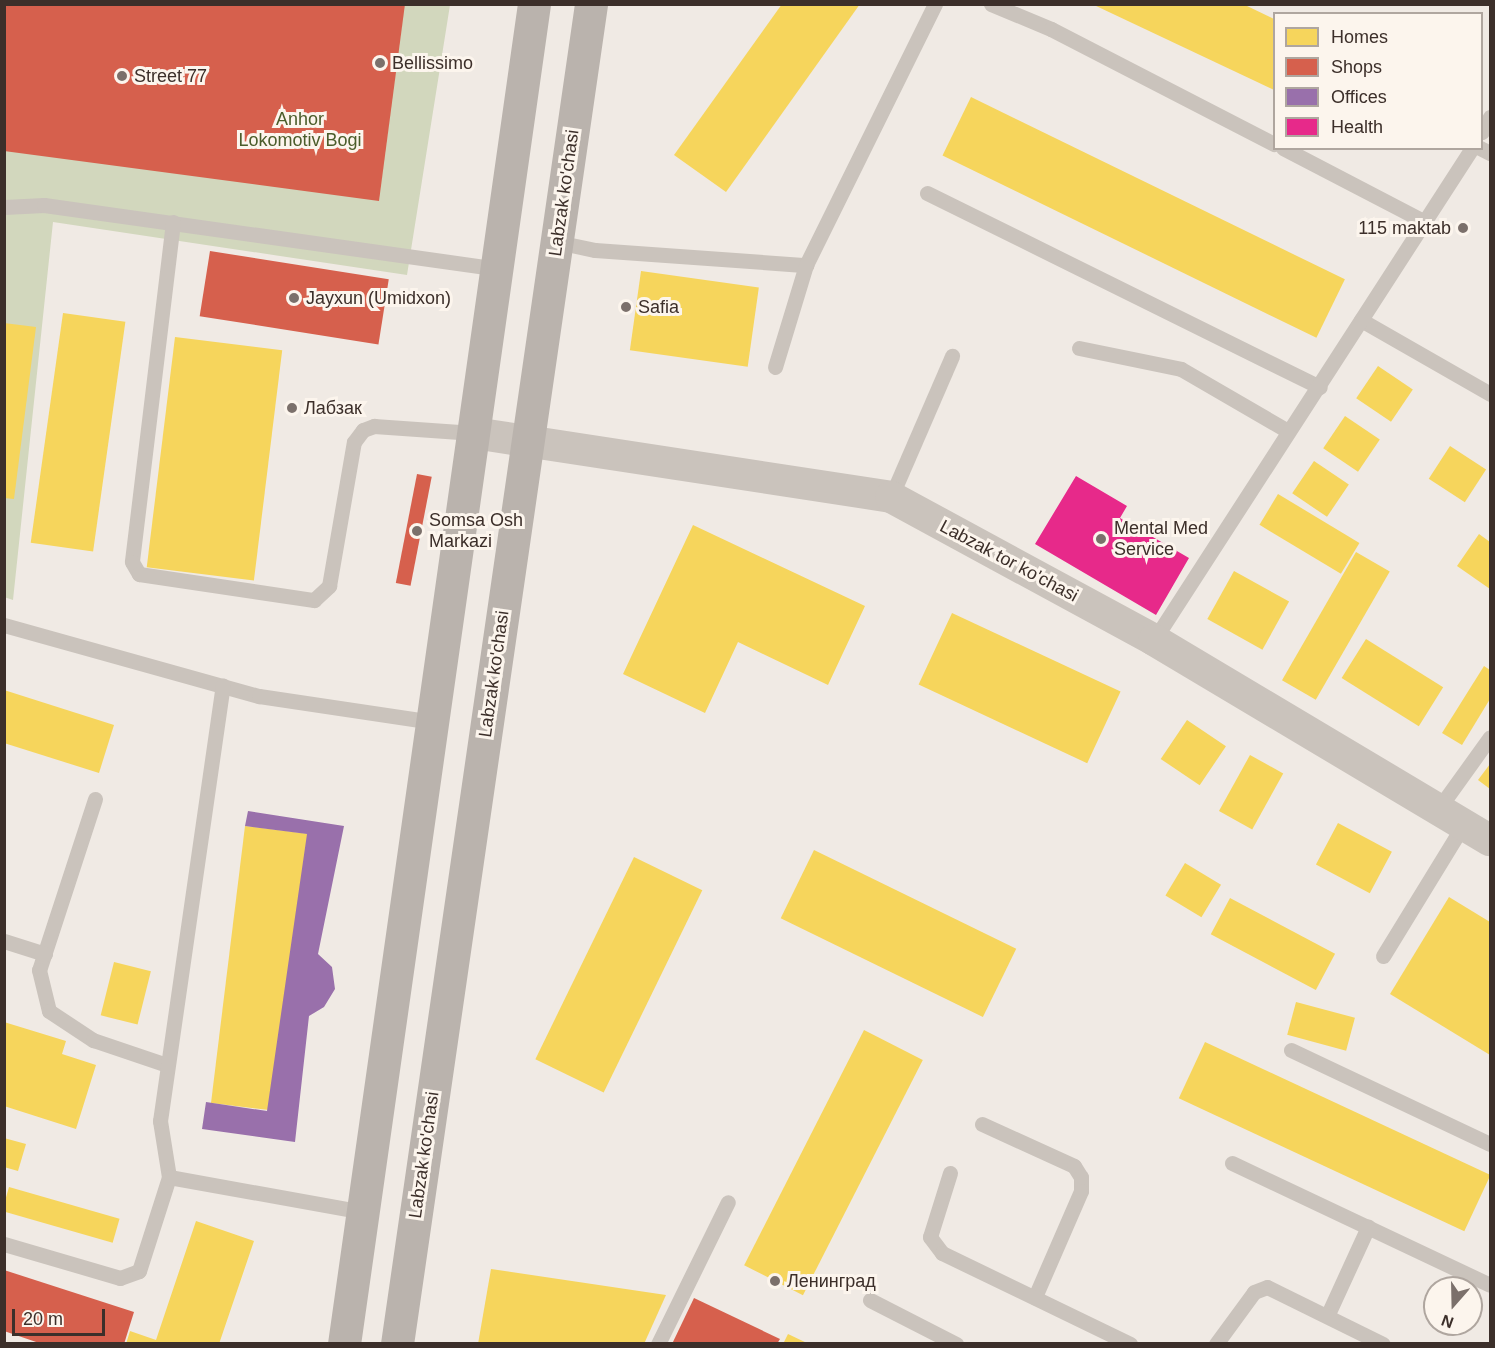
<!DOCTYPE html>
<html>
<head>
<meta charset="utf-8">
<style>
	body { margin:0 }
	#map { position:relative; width:1495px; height:1348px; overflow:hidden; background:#f0eae4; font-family:Arial,sans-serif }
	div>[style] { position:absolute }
	.green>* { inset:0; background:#d2d7bd }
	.homes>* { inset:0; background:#f6d55c; transform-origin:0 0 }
	.shops>* { inset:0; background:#d6604d; transform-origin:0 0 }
	.offices>* { inset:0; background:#9970ab }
	.health>* { inset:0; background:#e7298a }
	.lane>* { height:15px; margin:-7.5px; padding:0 7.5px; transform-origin:7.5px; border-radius:7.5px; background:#cac3bc }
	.street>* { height:32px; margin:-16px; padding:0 16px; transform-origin:16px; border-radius:16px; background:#cac3bc }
	.secondary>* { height:33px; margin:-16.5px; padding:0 16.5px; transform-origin:16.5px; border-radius:16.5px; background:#bab3ad }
	.dots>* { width:16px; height:16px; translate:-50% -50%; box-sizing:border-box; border:3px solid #fcf5ed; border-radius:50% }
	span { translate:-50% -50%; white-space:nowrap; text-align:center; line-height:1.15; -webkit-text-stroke:6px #fcf5ed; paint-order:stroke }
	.poi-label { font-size:18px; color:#3c2f2a }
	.left { translate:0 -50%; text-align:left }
	.right { translate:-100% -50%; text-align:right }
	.park-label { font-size:18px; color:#4b5d2b }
	.street-label { font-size:18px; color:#3c2f2a }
	.frame { position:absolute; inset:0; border:6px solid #3c2f2a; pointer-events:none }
	.legend { position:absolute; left:1273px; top:12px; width:210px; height:138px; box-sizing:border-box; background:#fcf5ed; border:2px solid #afa69f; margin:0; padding:8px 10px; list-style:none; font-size:18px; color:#3c2f2a }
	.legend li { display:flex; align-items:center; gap:12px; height:30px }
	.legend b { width:30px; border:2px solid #afa69f }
	.north { position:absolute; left:1423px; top:1276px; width:60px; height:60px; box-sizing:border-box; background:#fcf5ed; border:2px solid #afa69f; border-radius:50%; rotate:200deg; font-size:16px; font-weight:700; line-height:24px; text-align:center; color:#3c2f2a }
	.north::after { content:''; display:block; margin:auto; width:21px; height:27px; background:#7b706b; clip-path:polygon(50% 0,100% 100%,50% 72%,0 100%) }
	.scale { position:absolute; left:12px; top:1309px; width:93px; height:27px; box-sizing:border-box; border:3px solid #3c2f2a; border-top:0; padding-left:8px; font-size:18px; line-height:21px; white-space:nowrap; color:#3c2f2a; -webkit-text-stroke:4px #fcf5ed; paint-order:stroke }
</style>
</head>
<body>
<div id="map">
	<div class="green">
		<div style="clip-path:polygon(4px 5px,450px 5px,407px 275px,53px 222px,13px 600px,4px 597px)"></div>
	</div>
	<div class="homes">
		<div style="clip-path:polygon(782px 4px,860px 4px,726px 192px,674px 155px)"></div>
		<div style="clip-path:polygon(1094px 5px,1245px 5px,1274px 19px,1274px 90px)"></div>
		<div style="left:971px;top:97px;width:416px;height:65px;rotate:26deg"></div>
		<div style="left:641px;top:271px;width:119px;height:80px;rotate:8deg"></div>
		<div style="left:63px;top:313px;width:63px;height:232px;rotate:8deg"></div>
		<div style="clip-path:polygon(4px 323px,36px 327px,14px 499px,4px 498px)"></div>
		<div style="left:175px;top:337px;width:108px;height:232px;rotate:7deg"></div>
		<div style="left:1378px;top:366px;width:42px;height:39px;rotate:34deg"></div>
		<div style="left:1345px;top:416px;width:42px;height:39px;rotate:34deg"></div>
		<div style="left:1450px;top:446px;width:43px;height:39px;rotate:33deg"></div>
		<div style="left:1314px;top:461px;width:42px;height:39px;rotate:34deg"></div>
		<div style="left:1278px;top:494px;width:95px;height:36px;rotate:31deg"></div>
		<div style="clip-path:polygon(693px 525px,865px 606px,828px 685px,738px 642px,705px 713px,623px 674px)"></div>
		<div style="clip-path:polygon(1479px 534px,1490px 542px,1490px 589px,1457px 566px)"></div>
		<div style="left:1356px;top:552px;width:39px;height:148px;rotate:30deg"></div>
		<div style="left:1234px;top:571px;width:63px;height:55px;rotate:29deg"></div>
		<div style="left:952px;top:613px;width:186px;height:79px;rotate:25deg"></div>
		<div style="left:1366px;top:639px;width:91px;height:46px;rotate:32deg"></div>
		<div style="clip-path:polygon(1484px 666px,1490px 670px,1490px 699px,1462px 745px,1442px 733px)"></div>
		<div style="clip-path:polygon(4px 690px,114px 725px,99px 773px,4px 743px)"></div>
		<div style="left:1187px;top:720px;width:47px;height:47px;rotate:34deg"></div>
		<div style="left:1250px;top:755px;width:38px;height:64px;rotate:29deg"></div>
		<div style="clip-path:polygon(1490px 764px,1490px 789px,1478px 780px)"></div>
		<div style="left:1338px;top:823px;width:61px;height:47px;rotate:28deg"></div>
		<div style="left:245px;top:826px;width:63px;height:279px;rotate:7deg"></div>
		<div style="left:814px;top:850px;width:225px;height:76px;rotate:26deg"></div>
		<div style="left:634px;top:857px;width:76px;height:225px;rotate:26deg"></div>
		<div style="left:1185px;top:863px;width:42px;height:38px;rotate:31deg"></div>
		<div style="clip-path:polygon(1449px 897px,1490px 922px,1490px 1055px,1390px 994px)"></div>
		<div style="left:1230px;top:898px;width:119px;height:41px;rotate:28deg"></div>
		<div style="left:114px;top:962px;width:38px;height:55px;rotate:14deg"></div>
		<div style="left:1296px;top:1002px;width:61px;height:34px;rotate:15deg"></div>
		<div style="clip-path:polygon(4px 1022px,66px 1041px,62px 1054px,96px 1065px,76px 1129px,4px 1106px)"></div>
		<div style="left:864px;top:1030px;width:66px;height:264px;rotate:27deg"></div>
		<div style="left:1205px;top:1042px;width:315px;height:62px;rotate:25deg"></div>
		<div style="clip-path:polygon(4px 1138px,26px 1144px,18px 1171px,4px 1167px)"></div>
		<div style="left:9px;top:1187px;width:115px;height:25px;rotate:16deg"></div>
		<div style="clip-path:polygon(196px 1221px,254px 1241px,219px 1344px,126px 1344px,130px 1331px,156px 1340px)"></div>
		<div style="clip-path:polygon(491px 1269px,666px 1295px,644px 1344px,478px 1344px)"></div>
		<div style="clip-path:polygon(788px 1334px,809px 1344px,783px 1344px)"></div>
	</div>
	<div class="shops">
		<div style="clip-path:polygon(4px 4px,405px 4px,379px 201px,4px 151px)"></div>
		<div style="left:210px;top:251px;width:181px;height:66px;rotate:9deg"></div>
		<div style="left:417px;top:474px;width:15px;height:111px;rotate:11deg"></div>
		<div style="clip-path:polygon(4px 1270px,134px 1312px,124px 1344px,42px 1344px,4px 1331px)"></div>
		<div style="clip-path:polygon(694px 1298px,780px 1339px,777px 1344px,672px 1344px)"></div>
	</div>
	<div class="offices">
		<div style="clip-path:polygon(248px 811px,344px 826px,318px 954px,332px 967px,335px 989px,324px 1007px,309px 1016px,295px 1142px,202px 1129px,206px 1102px,267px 1111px,307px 834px,245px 826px)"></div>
	</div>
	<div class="health">
		<div style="clip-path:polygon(1076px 476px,1127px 506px,1120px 518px,1189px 558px,1156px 615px,1035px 544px)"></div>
	</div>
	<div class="lane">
		<div style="left:991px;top:4px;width:65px;rotate:22.6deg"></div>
		<div style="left:1051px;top:29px;width:251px;rotate:27.3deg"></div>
		<div style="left:1482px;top:132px;width:17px;rotate:-62deg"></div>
		<div style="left:1283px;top:148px;width:160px;rotate:27.5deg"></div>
		<div style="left:1480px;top:148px;width:11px;rotate:27deg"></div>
		<div style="left:927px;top:193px;width:438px;rotate:26.3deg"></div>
		<div style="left:4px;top:207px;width:40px;rotate:-2.9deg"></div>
		<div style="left:44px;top:205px;width:457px;rotate:8deg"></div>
		<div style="left:173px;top:222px;width:342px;rotate:96.9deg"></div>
		<div style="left:132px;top:562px;width:14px;rotate:60deg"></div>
		<div style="left:139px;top:574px;width:177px;rotate:8.5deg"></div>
		<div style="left:314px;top:600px;width:21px;rotate:-43deg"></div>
		<div style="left:329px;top:586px;width:146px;rotate:-80.2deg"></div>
		<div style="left:354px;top:442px;width:15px;rotate:-53deg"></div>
		<div style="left:363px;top:430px;width:12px;rotate:-20deg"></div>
		<div style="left:374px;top:426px;width:100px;rotate:4deg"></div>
		<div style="left:557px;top:242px;width:39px;rotate:12deg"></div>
		<div style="left:595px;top:250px;width:212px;rotate:4.1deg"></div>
		<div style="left:806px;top:265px;width:291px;rotate:-63.7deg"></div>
		<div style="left:1361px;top:320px;width:149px;rotate:29.8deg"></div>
		<div style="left:1079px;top:348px;width:104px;rotate:11.6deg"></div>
		<div style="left:1181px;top:369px;width:124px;rotate:30.1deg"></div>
		<div style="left:775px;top:367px;width:107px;rotate:-73.1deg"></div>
		<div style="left:891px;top:497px;width:154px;rotate:-66.6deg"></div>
		<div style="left:4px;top:625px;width:265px;rotate:15.6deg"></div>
		<div style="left:259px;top:696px;width:176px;rotate:8.5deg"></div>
		<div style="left:1154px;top:640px;width:586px;rotate:-57.12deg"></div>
		<div style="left:95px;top:799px;width:180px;rotate:108.1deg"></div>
		<div style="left:39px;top:970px;width:42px;rotate:76.3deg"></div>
		<div style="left:49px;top:1011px;width:53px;rotate:33.4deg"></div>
		<div style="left:93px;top:1040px;width:78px;rotate:18.7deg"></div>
		<div style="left:1439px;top:808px;width:87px;rotate:-54.3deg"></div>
		<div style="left:4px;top:941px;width:43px;rotate:17.6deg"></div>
		<div style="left:1383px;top:956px;width:155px;rotate:-58.5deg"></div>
		<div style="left:1291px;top:1050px;width:220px;rotate:25.3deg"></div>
		<div style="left:982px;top:1124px;width:101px;rotate:24.5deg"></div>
		<div style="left:1074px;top:1166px;width:13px;rotate:58deg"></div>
		<div style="left:1081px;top:1177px;width:14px;rotate:90deg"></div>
		<div style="left:1081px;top:1191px;width:116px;rotate:113.5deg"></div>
		<div style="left:1232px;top:1163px;width:285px;rotate:25.3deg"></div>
		<div style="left:950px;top:1173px;width:67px;rotate:107.4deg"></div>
		<div style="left:930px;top:1237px;width:20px;rotate:53deg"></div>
		<div style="left:942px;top:1253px;width:209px;rotate:25.8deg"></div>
		<div style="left:169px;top:1177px;width:57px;rotate:-99.1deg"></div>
		<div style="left:160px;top:1121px;width:440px;rotate:-81.8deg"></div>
		<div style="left:4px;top:1244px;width:121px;rotate:16.3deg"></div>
		<div style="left:120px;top:1278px;width:20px;rotate:-20deg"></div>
		<div style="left:139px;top:1271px;width:99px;rotate:-72.3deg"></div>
		<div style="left:169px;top:1177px;width:197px;rotate:10.2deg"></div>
		<div style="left:870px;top:1300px;width:97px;rotate:27.1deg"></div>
		<div style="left:1329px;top:1312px;width:94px;rotate:-65.4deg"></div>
		<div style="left:658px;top:1344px;width:158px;rotate:-63.8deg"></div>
		<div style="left:1216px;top:1344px;width:64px;rotate:-53.8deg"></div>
		<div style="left:1254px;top:1292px;width:14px;rotate:-21deg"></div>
		<div style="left:1267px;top:1287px;width:129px;rotate:26.2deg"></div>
	</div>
	<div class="street">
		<div style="left:474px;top:433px;width:422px;rotate:8.7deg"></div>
		<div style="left:891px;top:497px;width:299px;rotate:28.5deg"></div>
		<div style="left:1154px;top:640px;width:391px;rotate:30.8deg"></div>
	</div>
	<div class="secondary">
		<div style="left:344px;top:1344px;width:1353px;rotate:-81.93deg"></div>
		<div style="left:397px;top:1344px;width:1354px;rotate:-81.76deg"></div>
	</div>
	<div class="dots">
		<div style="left:380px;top:63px;background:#7b706b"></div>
		<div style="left:122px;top:76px;background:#7b706b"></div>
		<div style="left:1463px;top:228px;background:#7b706b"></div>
		<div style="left:294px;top:298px;background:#7b706b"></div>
		<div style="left:626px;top:307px;background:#7b706b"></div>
		<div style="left:292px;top:408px;background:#7b706b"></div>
		<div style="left:417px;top:531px;background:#7b706b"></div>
		<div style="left:1101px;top:539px;background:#7b706b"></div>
		<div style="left:775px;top:1281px;background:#7b706b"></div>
	</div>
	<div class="poi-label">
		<span class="left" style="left:392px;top:63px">Bellissimo</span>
		<span class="left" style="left:134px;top:76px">Street 77</span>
		<span class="right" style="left:1451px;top:228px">115 maktab</span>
		<span class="left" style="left:306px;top:298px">Jayxun (Umidxon)</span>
		<span class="left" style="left:638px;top:307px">Safia</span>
		<span class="left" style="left:304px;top:408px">Лабзак</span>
		<span class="left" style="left:429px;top:531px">Somsa Osh<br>Markazi</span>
		<span class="left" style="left:1114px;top:539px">Mental Med<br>Service</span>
		<span class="left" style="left:787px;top:1281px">Ленинград</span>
	</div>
	<div class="park-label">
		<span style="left:300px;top:130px">Anhor<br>Lokomotiv Bogi</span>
	</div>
	<div class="street-label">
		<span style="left:564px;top:193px;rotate:-82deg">Labzak ko'chasi</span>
		<span style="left:1009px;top:561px;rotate:28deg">Labzak tor ko'chasi</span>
		<span style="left:494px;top:674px;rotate:-82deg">Labzak ko'chasi</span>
		<span style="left:424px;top:1155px;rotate:-82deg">Labzak ko'chasi</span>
	</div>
	<div class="frame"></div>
	<ul class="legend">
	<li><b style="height:16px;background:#f6d55c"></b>Homes</li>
	<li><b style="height:16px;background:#d6604d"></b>Shops</li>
	<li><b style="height:16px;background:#9970ab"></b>Offices</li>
	<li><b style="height:16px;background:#e7298a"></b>Health</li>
	</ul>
	<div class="north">N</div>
	<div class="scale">20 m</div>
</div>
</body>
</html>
